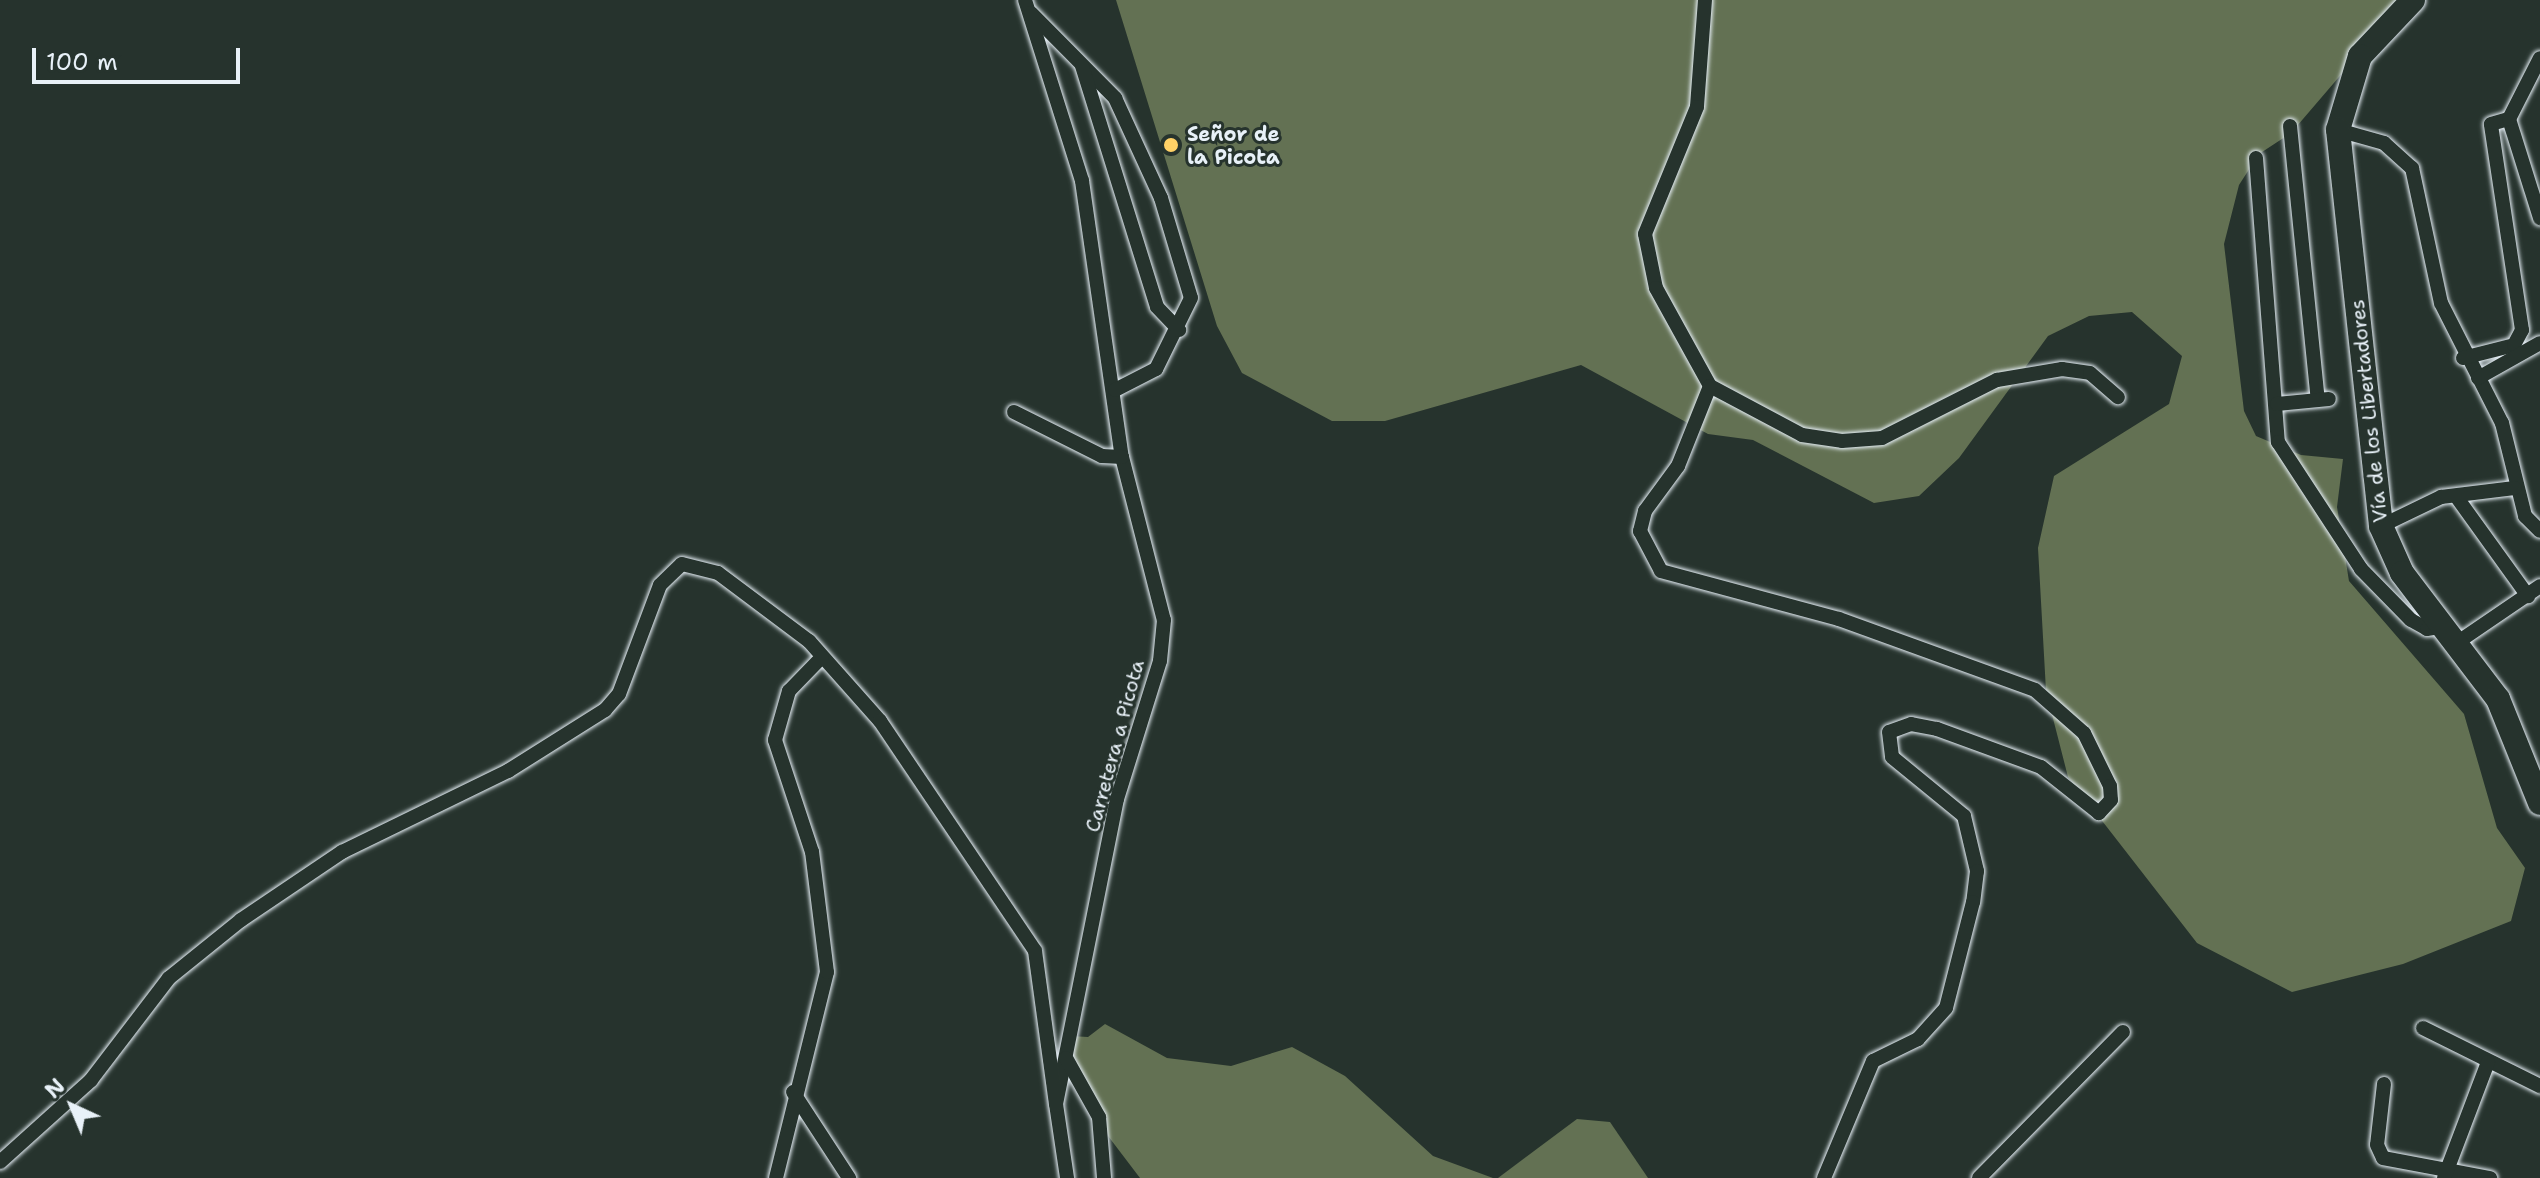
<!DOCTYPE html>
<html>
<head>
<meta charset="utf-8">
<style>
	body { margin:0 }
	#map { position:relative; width:2540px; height:1178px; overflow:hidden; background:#26332d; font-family:"Shantell Sans",sans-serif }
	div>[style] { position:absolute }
	.green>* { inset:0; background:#637153 }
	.roads { filter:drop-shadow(0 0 2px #e8f1f8) drop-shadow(0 0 2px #e8f1f8) }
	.minor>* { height:14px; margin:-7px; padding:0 7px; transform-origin:7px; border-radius:7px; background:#26332d }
	.trunk>* { height:24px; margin:-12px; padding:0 12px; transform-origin:12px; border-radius:12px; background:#26332d }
	.dots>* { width:22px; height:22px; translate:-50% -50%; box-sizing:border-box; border:4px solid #26332d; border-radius:50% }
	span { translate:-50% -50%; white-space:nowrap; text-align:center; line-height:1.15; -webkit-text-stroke:6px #26332d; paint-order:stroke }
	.poi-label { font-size:20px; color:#e8f1f8; font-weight:700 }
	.left { translate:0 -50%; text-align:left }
	.street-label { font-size:20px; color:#e8f1f8 }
	.north { position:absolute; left:32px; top:1066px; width:80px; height:80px; -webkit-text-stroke:6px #26332d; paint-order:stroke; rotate:316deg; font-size:22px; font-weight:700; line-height:32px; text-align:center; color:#e8f1f8 }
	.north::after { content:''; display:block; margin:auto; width:28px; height:36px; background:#e8f1f8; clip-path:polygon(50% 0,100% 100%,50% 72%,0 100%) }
	.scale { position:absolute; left:32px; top:48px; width:208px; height:36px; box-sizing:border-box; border:4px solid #e8f1f8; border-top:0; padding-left:10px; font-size:24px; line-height:28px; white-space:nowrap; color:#e8f1f8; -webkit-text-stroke:6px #26332d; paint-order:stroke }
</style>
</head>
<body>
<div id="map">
	<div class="green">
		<div style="clip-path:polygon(1116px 0,2405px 0,2291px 133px,2259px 154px,2239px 185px,2224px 244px,2244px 411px,2256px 436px,2301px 455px,2343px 459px,2337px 507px,2349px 581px,2464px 714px,2497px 828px,2525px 868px,2511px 921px,2403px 964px,2292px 992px,2197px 943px,2068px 777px,2046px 691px,2038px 548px,2054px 476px,2169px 404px,2182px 356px,2132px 312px,2089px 316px,2048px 336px,1959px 458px,1919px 496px,1874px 503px,1753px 440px,1708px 434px,1581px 365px,1385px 421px,1332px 421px,1242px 373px,1217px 326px)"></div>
		<div style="clip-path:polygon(1105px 1024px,1167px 1058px,1231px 1066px,1292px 1047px,1345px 1076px,1433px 1156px,1493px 1178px,1140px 1178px,1086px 1107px,1066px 1058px,1071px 1036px,1088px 1037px)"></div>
		<div style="clip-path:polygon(1577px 1119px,1610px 1122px,1648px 1178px,1498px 1178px)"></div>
	</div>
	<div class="roads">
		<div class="minor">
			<div style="left:1025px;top:0;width:190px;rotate:72.5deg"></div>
			<div style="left:1082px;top:181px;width:279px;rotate:81.8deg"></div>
			<div style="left:1122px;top:457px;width:168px;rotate:75.6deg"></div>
			<div style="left:1164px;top:620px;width:41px;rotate:95.6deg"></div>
			<div style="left:1160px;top:661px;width:145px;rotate:107.3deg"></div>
			<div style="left:1117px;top:799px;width:311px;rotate:101.3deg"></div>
			<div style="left:1056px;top:1104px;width:75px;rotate:81.5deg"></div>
			<div style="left:1705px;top:0;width:107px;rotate:94.3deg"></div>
			<div style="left:1697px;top:107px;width:137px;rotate:112.3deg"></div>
			<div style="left:1645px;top:234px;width:55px;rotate:78.5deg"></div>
			<div style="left:1656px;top:288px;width:112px;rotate:61.1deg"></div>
			<div style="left:1710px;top:386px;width:104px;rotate:28deg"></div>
			<div style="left:1802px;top:435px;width:40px;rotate:8.5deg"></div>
			<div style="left:1842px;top:441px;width:40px;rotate:-4.3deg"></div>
			<div style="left:1882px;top:438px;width:129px;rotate:-26.8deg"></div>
			<div style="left:1997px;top:380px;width:66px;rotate:-9.6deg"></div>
			<div style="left:2062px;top:369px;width:28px;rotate:8deg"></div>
			<div style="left:2090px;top:373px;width:37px;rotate:41deg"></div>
			<div style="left:1031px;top:13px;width:120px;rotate:45.3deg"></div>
			<div style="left:1115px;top:98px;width:110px;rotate:65.3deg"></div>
			<div style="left:1161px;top:198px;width:104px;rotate:73.3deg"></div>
			<div style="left:1191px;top:298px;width:79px;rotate:116.2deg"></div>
			<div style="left:1156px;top:369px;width:46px;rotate:152.9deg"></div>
			<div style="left:1082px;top:66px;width:252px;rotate:72.7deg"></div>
			<div style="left:1157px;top:307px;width:32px;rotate:46deg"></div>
			<div style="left:2509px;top:119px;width:104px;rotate:72.6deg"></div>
			<div style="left:2290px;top:126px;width:275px;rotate:84.2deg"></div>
			<div style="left:2338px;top:130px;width:48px;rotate:15.8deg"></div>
			<div style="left:2384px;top:143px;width:38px;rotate:42deg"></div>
			<div style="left:2412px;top:168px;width:138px;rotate:77.9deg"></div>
			<div style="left:2441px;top:303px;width:135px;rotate:63.1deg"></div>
			<div style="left:2502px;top:423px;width:96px;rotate:76.1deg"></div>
			<div style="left:2525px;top:516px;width:21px;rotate:45deg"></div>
			<div style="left:2256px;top:158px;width:285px;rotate:85.6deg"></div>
			<div style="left:2278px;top:442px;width:152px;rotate:56.8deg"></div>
			<div style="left:2361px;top:569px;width:71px;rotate:45.6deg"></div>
			<div style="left:2411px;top:620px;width:18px;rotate:29deg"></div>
			<div style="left:2427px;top:629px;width:20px;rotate:-9deg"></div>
			<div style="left:2463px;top:358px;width:53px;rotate:-14.3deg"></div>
			<div style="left:2514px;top:345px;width:17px;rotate:-62deg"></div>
			<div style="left:2522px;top:330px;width:208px;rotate:-98.6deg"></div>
			<div style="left:2491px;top:124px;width:19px;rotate:-16deg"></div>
			<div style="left:2509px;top:119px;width:68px;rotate:-63.1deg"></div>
			<div style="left:2478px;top:378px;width:71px;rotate:-29.4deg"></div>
			<div style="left:1710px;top:386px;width:86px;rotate:111.8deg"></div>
			<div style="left:1678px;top:466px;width:56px;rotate:126.3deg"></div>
			<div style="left:1645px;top:511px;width:21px;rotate:104deg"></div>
			<div style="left:1640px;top:531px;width:45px;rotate:62.3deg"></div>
			<div style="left:1661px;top:571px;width:184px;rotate:15.1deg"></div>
			<div style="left:1839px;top:619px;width:208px;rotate:19.9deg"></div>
			<div style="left:2035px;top:690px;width:65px;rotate:41.3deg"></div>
			<div style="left:2084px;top:733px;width:59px;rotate:63.9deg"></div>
			<div style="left:2110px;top:786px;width:14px;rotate:86deg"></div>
			<div style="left:2111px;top:800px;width:18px;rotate:133deg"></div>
			<div style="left:2099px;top:813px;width:74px;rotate:-141.6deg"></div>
			<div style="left:2041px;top:767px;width:111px;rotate:-159.9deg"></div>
			<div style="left:1937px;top:729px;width:26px;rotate:-169deg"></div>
			<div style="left:1911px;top:724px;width:23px;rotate:160deg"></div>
			<div style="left:1889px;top:732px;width:25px;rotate:83deg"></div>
			<div style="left:1892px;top:757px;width:93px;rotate:39.3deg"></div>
			<div style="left:1964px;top:816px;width:57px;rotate:76.7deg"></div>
			<div style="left:1977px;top:871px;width:31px;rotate:97deg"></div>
			<div style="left:1973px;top:902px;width:109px;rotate:104.3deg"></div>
			<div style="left:1946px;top:1008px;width:42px;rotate:132.1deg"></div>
			<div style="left:1918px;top:1039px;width:50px;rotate:153.9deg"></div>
			<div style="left:1873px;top:1061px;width:127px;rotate:112.7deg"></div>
			<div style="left:2277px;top:404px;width:52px;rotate:-5.5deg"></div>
			<div style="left:1014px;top:412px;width:98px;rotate:26.6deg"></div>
			<div style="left:1102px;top:456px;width:20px;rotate:3deg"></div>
			<div style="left:2458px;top:499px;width:120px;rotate:54.2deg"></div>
			<div style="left:2381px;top:526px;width:67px;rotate:-25.8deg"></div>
			<div style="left:2441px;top:497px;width:74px;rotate:-7deg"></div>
			<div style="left:2458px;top:642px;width:99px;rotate:-34.3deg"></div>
			<div style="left:2423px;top:1028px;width:131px;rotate:26.4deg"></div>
			<div style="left:1066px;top:1058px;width:68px;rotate:60.8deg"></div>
			<div style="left:1099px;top:1117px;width:61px;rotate:85.3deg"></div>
			<div style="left:2384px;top:1084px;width:61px;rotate:96.5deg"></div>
			<div style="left:2377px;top:1145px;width:14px;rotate:65deg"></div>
			<div style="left:2383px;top:1158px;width:109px;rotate:10.6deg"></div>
			<div style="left:793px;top:1092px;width:103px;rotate:56.9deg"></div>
			<div style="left:0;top:1162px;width:122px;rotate:-42deg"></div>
			<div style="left:91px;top:1080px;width:128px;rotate:-52.6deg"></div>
			<div style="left:169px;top:978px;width:92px;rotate:-38.9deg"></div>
			<div style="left:241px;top:920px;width:122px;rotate:-34deg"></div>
			<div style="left:342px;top:852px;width:185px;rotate:-26deg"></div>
			<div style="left:508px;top:771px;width:115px;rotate:-32.2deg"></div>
			<div style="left:605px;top:710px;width:21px;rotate:-49deg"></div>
			<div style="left:619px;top:694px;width:116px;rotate:-69.4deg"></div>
			<div style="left:660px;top:585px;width:30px;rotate:-44deg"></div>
			<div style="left:682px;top:564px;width:37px;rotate:14deg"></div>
			<div style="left:718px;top:573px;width:114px;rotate:36.8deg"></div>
			<div style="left:809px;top:641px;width:107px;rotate:48.4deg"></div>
			<div style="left:880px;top:721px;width:277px;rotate:56deg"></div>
			<div style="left:1035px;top:951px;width:154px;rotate:82.2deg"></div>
			<div style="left:776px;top:1178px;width:212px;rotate:-76.1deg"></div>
			<div style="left:827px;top:972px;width:121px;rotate:-97.1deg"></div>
			<div style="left:812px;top:852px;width:118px;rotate:-108.3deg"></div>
			<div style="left:775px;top:740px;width:51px;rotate:-74.1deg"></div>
			<div style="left:789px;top:691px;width:47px;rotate:-45.9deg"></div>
			<div style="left:1979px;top:1178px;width:205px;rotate:-45.4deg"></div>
			<div style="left:2444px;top:1178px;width:124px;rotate:-69.2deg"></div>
		</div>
		<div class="trunk">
			<div style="left:2413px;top:0;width:77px;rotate:133.4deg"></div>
			<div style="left:2360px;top:56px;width:77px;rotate:106.6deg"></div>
			<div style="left:2338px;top:130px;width:398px;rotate:83.8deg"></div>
			<div style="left:2381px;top:526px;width:51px;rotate:65.9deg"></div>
			<div style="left:2402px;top:573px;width:158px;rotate:52.7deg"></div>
			<div style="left:2498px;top:699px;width:112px;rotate:68deg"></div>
		</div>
	</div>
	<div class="dots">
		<div style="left:1171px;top:145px;background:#ffd166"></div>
	</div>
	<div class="poi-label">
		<span class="left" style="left:1187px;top:146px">Señor de<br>la Picota</span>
	</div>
	<div class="street-label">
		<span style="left:2369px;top:411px;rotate:-96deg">Vía de los Libertadores</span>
		<span style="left:1115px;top:746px;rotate:-75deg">Carretera a Picota</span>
	</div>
	<div class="north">N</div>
	<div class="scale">100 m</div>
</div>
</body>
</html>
